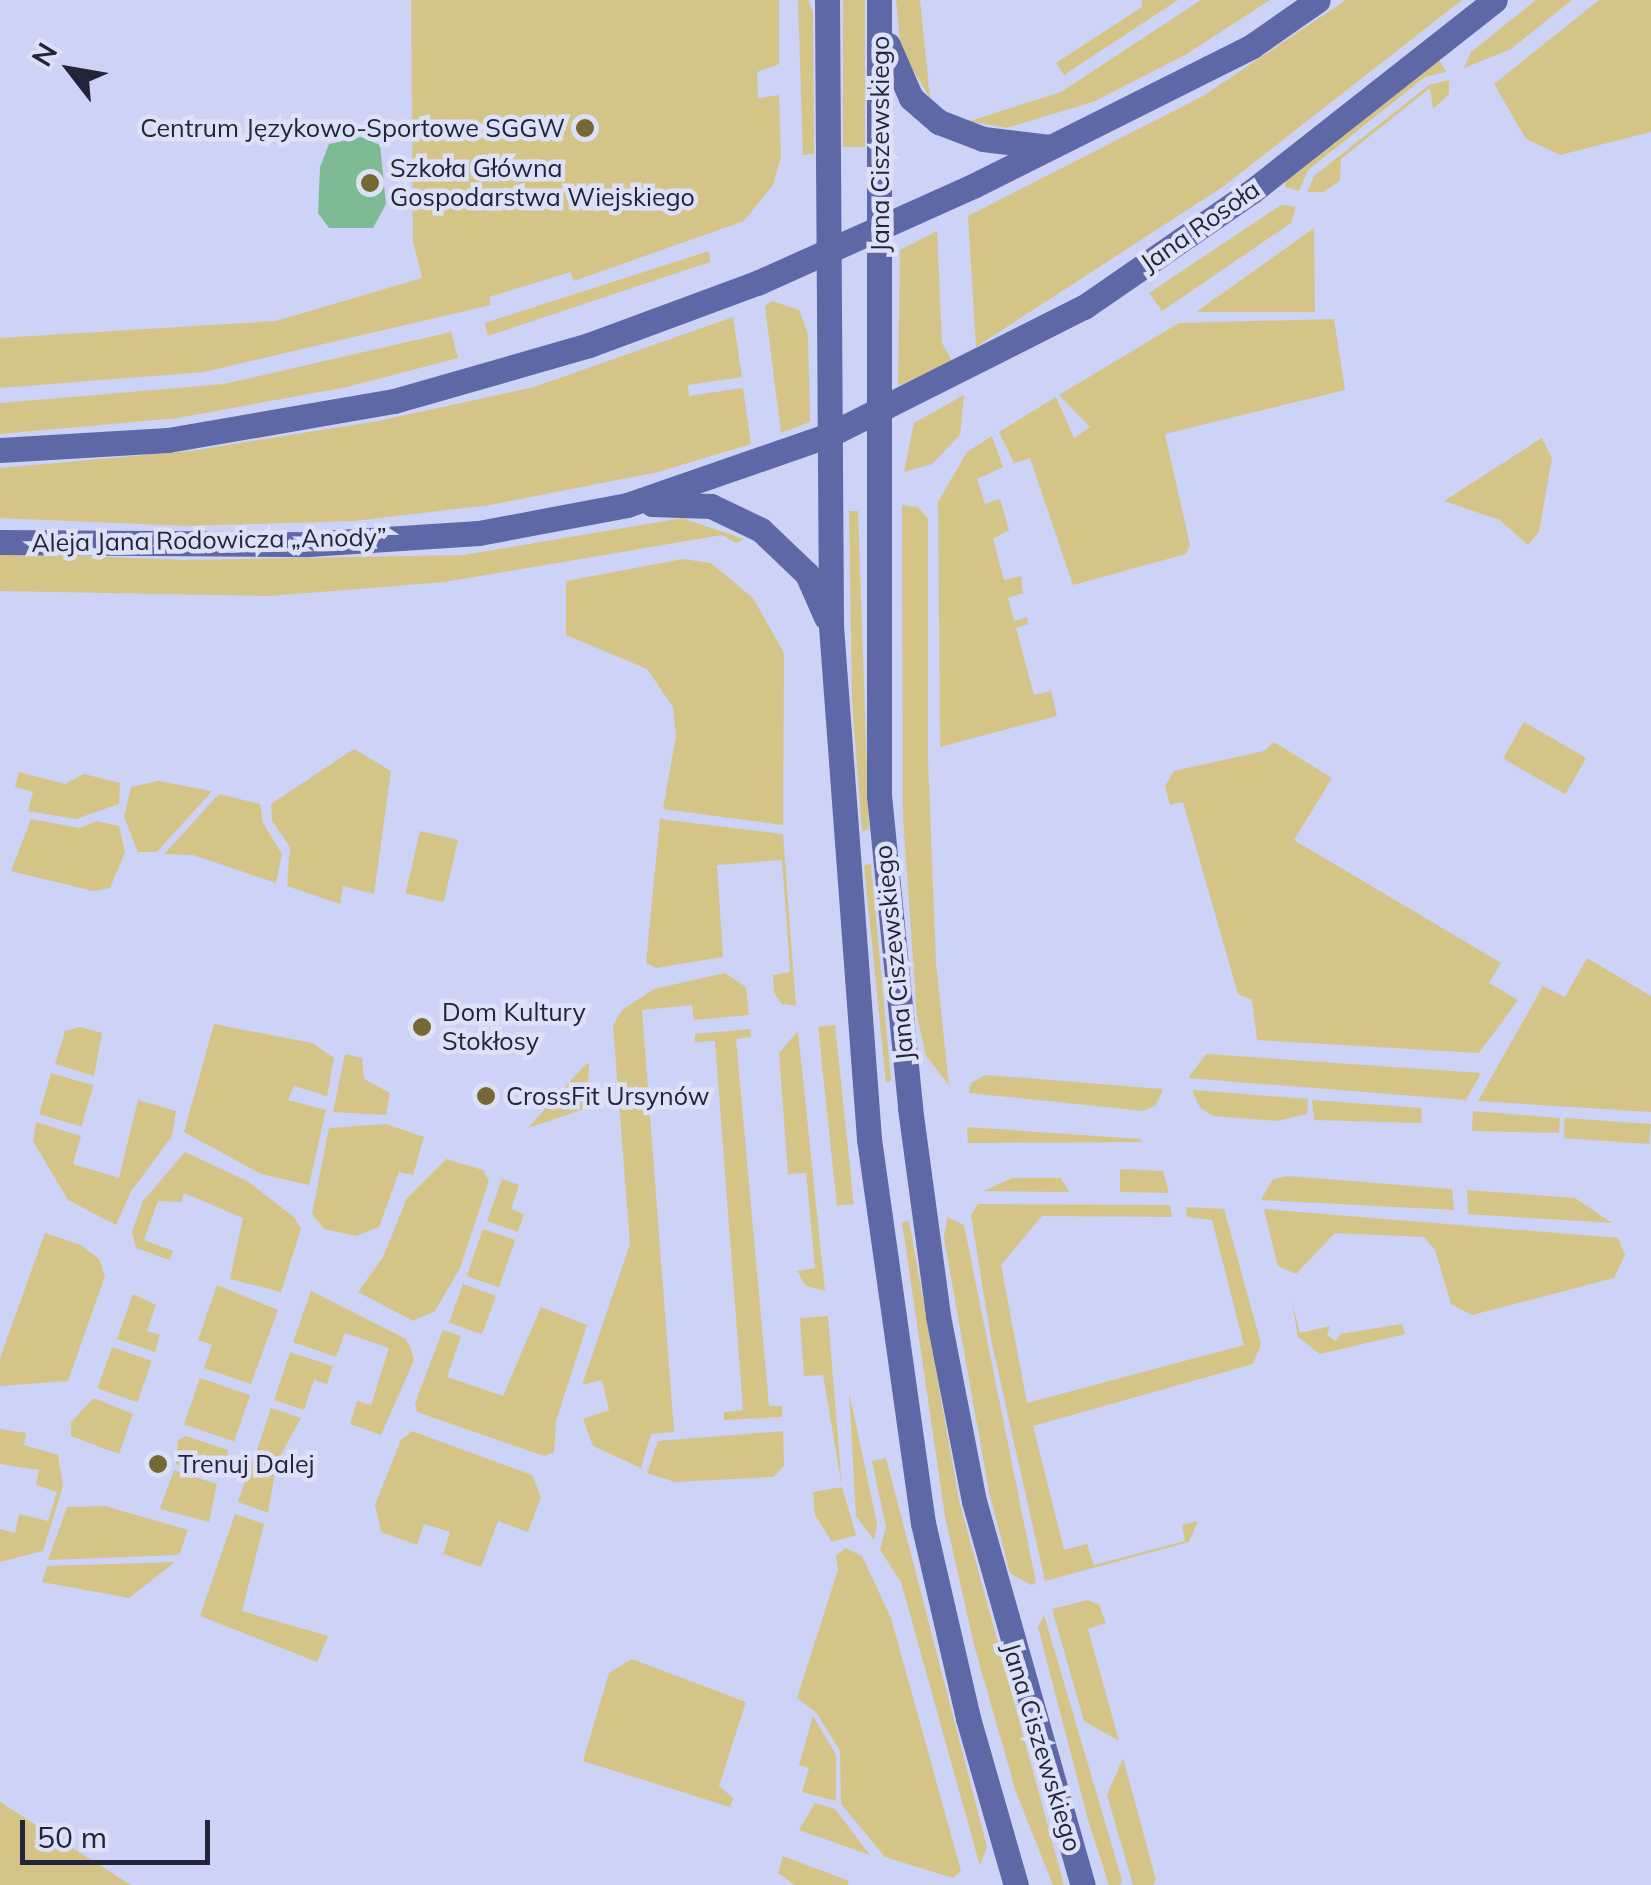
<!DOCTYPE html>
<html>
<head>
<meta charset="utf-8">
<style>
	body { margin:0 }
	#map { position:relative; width:1651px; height:1885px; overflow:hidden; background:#ccd3f6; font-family:Mulish,sans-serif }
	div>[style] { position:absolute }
	.green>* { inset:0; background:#d4c487; transform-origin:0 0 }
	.water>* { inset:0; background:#7ebb94 }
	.secondary>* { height:25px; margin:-12.5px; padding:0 12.5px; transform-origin:12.5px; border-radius:12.5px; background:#5f68a7 }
	.dots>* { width:28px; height:28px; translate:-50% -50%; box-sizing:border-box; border:5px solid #dce1f8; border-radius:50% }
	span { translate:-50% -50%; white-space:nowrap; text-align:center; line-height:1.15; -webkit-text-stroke:9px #dce1f8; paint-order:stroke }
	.poi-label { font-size:25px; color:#21253a }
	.right { translate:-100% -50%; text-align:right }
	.left { translate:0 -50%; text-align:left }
	.street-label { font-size:25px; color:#21253a }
	.north { position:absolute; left:20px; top:20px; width:100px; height:100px; -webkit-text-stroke:8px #dce1f8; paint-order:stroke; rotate:301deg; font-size:28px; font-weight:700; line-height:40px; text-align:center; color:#21253a }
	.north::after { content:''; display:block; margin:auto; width:35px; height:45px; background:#21253a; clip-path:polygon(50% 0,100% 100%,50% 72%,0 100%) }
	.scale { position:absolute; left:20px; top:1820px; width:190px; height:45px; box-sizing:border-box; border:5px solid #21253a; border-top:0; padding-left:12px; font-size:30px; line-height:35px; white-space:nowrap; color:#21253a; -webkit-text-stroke:8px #dce1f8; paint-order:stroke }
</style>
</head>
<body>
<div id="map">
	<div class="green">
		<div style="clip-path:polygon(411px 0,779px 0,779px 64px,757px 72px,758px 98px,779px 95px,781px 157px,773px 185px,744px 221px,574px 281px,570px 272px,489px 297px,491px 305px,204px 372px,0 388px,0 338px,276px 321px,422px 278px,413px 241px)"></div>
		<div style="clip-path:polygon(798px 0,808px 0,813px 12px,814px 154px,803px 155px)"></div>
		<div style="left:843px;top:0;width:22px;height:147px"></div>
		<div style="clip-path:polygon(896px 0,920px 0,930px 98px,901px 50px)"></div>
		<div style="clip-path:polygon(1142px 0,1178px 0,1064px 75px,1056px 63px,1142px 7px)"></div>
		<div style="clip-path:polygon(1201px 0,1270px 0,1185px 55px,1093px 102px,1006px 128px,970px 121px,1061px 92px)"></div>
		<div style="clip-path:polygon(1346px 0,1462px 0,1224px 186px,976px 347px,968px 216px,1203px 96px)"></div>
		<div style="clip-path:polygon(1536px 0,1572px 0,1511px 49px,1464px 68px,1471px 52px)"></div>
		<div style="clip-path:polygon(1599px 0,1651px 0,1651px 132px,1560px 155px,1526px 139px,1494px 84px)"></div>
		<div style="clip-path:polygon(1439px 60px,1446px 72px,1425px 77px,1308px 170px,1299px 191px,1285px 187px,1286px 178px)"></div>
		<div style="clip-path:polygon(1449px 80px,1449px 94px,1433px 109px,1430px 88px,1341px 159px,1340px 181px,1323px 192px,1307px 192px,1314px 176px,1429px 85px)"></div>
		<div style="clip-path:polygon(1281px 205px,1296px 207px,1291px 223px,1162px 311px,1149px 293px)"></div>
		<div style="clip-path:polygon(1314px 228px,1315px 312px,1196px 312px)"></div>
		<div style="clip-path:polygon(937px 231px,942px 343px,952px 361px,898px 386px,900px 250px)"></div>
		<div style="clip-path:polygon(709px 251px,710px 262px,488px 336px,485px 323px)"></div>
		<div style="clip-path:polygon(772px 301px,799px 310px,808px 334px,810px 422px,781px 433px,765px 306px)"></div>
		<div style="clip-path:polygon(733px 317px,742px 377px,688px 385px,689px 396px,743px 388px,751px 444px,658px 472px,490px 505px,354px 521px,186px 526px,0 518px,0 468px,190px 451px,378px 421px,534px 387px)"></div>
		<div style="clip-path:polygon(1334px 319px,1345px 390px,1165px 434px,1190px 545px,1186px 554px,1073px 585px,1030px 458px,1014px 463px,999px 432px,1056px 397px,1074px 438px,1090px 427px,1059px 395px,1179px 323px)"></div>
		<div style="clip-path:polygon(451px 332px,458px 358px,347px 387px,178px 418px,0 434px,0 403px,224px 384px)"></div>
		<div style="clip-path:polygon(964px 395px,960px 435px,932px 464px,904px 472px,914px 423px)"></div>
		<div style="clip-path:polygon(992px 436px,1003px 467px,977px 479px,985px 504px,1000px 499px,1009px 530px,993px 539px,1004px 580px,1021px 576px,1023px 593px,1008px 598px,1014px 621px,1027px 617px,1028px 624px,1016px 628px,1034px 695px,1051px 691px,1057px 716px,940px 747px,938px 502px,967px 452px)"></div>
		<div style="clip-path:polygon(1542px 438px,1552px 458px,1539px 532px,1528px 545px,1500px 520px,1444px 501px)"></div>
		<div style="clip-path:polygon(902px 505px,918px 507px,928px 519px,928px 759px,936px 964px,949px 1085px,926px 1056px,917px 1016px,903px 818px)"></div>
		<div style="clip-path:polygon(849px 511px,858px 511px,869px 830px,862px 831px,852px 699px)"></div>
		<div style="clip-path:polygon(682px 518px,744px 539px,736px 543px,722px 535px,445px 582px,270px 596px,0 591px,0 553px,185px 560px,464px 555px)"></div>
		<div style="clip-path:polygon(683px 559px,711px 563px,753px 598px,784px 653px,783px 825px,663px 809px,676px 736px,673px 707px,647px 669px,566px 635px,566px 581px)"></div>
		<div style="left:1524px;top:722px;width:72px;height:42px;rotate:30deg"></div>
		<div style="clip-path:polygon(1274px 742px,1332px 778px,1294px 840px,1501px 963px,1489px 983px,1518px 1000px,1479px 1053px,1257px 1040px,1252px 1000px,1238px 994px,1183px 802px,1170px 805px,1165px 786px,1174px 771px,1264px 751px)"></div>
		<div style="clip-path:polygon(354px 749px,391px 771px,374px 894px,343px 886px,340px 904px,287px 886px,290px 847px,272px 821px,271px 804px)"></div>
		<div style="clip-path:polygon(19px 772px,65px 784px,84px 774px,120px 783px,119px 804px,76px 819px,28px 811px,33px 792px,15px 787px)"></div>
		<div style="clip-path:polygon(158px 781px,212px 791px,157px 852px,138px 852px,124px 817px,131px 787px)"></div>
		<div style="clip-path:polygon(219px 794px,260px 804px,263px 823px,282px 854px,276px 883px,193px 855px,164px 854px)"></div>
		<div style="clip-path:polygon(31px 819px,80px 828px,97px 821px,119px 826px,125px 852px,110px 888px,93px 891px,11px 871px)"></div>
		<div style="clip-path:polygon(660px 819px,783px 834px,796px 1006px,782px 1004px,774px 993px,773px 975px,790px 972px,782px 860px,717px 865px,723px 957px,656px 968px,646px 963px)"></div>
		<div style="left:420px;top:831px;width:39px;height:64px;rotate:13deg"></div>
		<div style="clip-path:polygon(871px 864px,891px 1080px,886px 1083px,864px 865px)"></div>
		<div style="clip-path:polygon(1587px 958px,1651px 996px,1651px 1112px,1478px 1101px,1543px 986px,1565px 997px)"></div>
		<div style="clip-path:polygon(725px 973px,746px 987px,749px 1015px,694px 1020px,692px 1005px,642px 1010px,674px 1432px,651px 1434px,641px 1468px,593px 1446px,583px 1419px,609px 1410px,602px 1380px,582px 1385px,630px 1244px,613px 1025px,622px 1010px,654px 989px)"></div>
		<div style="clip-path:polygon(214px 1024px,312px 1043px,334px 1058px,327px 1096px,294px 1086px,288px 1100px,326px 1110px,309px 1185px,261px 1174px,184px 1132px)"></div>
		<div style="left:835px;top:1025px;width:180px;height:17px;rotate:84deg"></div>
		<div style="clip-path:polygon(80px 1027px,102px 1033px,94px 1076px,55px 1064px,65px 1031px)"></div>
		<div style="clip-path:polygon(750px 1029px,751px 1037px,736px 1039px,769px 1406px,782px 1406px,782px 1417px,724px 1420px,724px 1412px,743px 1410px,715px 1041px,695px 1042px,695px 1034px)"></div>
		<div style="clip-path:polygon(798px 1031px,825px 1291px,806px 1286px,797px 1271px,815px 1268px,806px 1173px,788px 1174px,779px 1053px)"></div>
		<div style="clip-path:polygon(345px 1054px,362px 1058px,364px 1079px,390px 1093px,386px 1115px,333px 1112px)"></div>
		<div style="clip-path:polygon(1206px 1054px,1481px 1073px,1466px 1100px,1188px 1078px)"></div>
		<div style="clip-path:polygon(589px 1063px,587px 1108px,528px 1128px,585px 1065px)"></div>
		<div style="left:51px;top:1073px;width:44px;height:43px;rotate:16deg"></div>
		<div style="clip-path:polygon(986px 1075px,1163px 1089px,1156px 1105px,1144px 1111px,969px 1093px,971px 1083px)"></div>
		<div style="clip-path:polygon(1192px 1090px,1308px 1099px,1307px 1114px,1277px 1121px,1214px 1116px,1200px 1108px)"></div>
		<div style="clip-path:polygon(138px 1100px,176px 1111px,172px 1136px,130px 1193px,116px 1225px,68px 1200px,33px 1141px,36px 1122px,81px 1136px,73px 1164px,119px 1178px)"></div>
		<div style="clip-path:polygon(1312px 1100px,1422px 1108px,1421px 1123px,1314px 1120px)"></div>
		<div style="clip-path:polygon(1473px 1111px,1560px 1118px,1559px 1133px,1472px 1131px)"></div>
		<div style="left:1565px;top:1118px;width:86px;height:20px;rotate:4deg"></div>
		<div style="clip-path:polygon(386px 1124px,424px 1137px,413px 1175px,399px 1172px,379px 1227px,356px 1236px,324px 1229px,312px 1214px,329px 1128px)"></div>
		<div style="clip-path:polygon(967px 1127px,1140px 1139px,1142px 1142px,968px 1143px)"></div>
		<div style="clip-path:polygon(185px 1152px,247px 1181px,294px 1217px,301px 1229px,281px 1292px,230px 1279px,243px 1218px,184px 1193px,181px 1202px,158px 1201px,144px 1240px,173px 1251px,170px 1260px,136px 1248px,132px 1232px,143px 1201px)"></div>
		<div style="clip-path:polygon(446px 1159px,483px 1170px,489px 1181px,460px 1268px,435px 1311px,413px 1321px,358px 1292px,383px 1257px,407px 1198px)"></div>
		<div style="clip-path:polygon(1120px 1169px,1163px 1171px,1169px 1193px,1120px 1192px)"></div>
		<div style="clip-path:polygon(1287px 1176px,1452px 1189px,1454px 1210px,1261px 1200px,1272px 1180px)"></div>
		<div style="clip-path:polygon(1012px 1178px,1061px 1178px,1069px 1192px,984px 1191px)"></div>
		<div style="clip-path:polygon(502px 1179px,519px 1185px,511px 1209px,524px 1214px,518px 1232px,487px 1221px)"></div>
		<div style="clip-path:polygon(1467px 1190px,1575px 1198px,1612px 1223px,1468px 1214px)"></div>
		<div style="clip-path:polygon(978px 1204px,1170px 1205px,1172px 1217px,1042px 1216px,1001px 1265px,1027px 1403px,1244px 1345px,1212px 1220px,1187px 1217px,1186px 1207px,1224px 1209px,1261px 1344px,1253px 1364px,1033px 1426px,1064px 1550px,1087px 1544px,1094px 1565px,1185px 1541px,1182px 1525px,1198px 1521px,1189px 1542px,1045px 1581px,991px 1339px,971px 1215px)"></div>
		<div style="clip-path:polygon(1264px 1209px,1618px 1238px,1625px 1255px,1614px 1278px,1472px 1315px,1451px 1304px,1435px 1250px,1424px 1237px,1335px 1233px,1296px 1274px,1278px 1266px)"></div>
		<div style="clip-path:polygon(947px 1217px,964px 1225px,1036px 1583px,1031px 1585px,1010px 1573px,989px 1492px,944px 1238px)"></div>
		<div style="clip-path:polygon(909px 1221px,959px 1500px,1064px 1885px,1053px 1885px,1016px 1792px,974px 1645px,945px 1516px,902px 1222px)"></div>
		<div style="left:483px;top:1229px;width:34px;height:50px;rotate:19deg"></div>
		<div style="clip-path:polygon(45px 1233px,81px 1245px,99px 1259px,105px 1276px,68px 1381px,0 1386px,0 1358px)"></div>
		<div style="left:463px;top:1284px;width:35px;height:41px;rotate:20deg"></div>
		<div style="clip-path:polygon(217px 1285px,278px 1310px,251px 1384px,204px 1368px,212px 1345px,198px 1340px)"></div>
		<div style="clip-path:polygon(311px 1291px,406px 1339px,411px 1349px,414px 1360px,381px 1435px,350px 1424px,357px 1401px,371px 1405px,389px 1348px,345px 1333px,336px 1357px,293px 1342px)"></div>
		<div style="clip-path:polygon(133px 1294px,156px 1305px,147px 1331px,160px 1335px,155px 1352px,117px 1339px)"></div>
		<div style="clip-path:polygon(1292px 1302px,1300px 1333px,1330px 1326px,1327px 1335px,1336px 1341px,1341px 1334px,1402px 1324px,1405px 1334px,1320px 1354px,1298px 1337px)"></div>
		<div style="clip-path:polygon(541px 1307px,587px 1325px,556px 1421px,554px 1452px,544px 1456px,417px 1412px,415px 1403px,443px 1330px,461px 1336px,447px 1377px,503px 1396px)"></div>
		<div style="clip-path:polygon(828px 1316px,842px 1487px,856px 1535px,832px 1542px,815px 1515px,813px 1492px,842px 1487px,823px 1375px,804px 1376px,800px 1318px)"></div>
		<div style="left:112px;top:1347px;width:42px;height:44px;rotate:19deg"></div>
		<div style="clip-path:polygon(290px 1352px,333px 1366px,327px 1384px,314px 1380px,304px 1410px,274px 1400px)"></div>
		<div style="left:200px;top:1378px;width:53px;height:49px;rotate:19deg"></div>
		<div style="clip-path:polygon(849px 1392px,877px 1524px,874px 1540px,856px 1516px)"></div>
		<div style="clip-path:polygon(94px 1398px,133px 1414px,119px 1454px,71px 1436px,71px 1422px)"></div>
		<div style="clip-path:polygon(271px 1408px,301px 1418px,279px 1458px,257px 1450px)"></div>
		<div style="clip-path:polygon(0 1429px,26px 1433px,24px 1445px,58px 1455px,63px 1486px,43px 1551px,0 1562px,0 1529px,15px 1533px,19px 1514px,48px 1521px,57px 1492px,36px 1485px,39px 1470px,0 1464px)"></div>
		<div style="clip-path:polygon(412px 1431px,532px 1475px,541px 1497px,528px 1532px,498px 1521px,481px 1567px,443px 1554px,450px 1532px,424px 1524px,417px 1545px,381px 1532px,375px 1505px,401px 1440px)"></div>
		<div style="clip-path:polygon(783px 1431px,784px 1466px,773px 1477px,675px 1482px,647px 1473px,658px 1441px)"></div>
		<div style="clip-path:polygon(186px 1436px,228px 1450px,225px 1476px,176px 1464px,178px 1440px)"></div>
		<div style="clip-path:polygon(253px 1458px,276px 1467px,268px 1513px,238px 1502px)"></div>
		<div style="clip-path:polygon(886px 1458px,987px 1847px,980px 1866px,901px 1582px,880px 1550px,886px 1527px,872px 1461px)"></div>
		<div style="clip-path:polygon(174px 1470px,217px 1484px,209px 1522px,160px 1509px)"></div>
		<div style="clip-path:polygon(105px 1506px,188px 1530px,179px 1555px,48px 1560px,67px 1507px)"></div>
		<div style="clip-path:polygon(235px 1514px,264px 1524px,242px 1611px,328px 1636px,317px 1662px,200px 1616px)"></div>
		<div style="clip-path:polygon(845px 1548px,862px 1556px,891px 1618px,961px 1871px,953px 1878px,885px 1857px,841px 1804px,840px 1751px,816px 1712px,797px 1698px,838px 1570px,836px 1556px)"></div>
		<div style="clip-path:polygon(175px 1562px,129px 1598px,42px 1582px,47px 1566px)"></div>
		<div style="clip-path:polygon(1088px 1600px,1099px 1605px,1106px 1623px,1088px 1629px,1119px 1741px,1084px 1721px,1052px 1609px)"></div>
		<div style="clip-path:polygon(1044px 1615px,1122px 1880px,1120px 1885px,1109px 1885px,1088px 1820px,1038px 1627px)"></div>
		<div style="clip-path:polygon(632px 1659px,746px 1702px,719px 1786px,733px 1798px,730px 1807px,583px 1761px,609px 1673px)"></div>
		<div style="clip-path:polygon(813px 1716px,836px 1755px,836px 1801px,802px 1792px,809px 1768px,799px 1765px)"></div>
		<div style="clip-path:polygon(1123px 1758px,1156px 1880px,1153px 1885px,1133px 1885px,1107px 1795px)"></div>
		<div style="clip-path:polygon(0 1802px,131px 1885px,0 1885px)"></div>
		<div style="clip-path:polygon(815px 1803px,835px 1809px,870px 1855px,799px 1830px)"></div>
		<div style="clip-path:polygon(783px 1856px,849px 1881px,848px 1885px,795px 1885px,778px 1873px)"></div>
	</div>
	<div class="water">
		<div style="clip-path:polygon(361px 137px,380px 145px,386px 204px,373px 228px,329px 228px,318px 213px,320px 167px,329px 144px)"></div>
	</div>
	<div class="secondary">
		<div style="left:827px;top:0;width:626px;rotate:89.63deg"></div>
		<div style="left:831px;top:626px;width:514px;rotate:85.76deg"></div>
		<div style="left:869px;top:1139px;width:388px;rotate:82deg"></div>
		<div style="left:923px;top:1523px;width:200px;rotate:77deg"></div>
		<div style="left:968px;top:1718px;width:174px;rotate:74deg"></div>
		<div style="left:879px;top:0;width:795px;rotate:90deg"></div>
		<div style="left:879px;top:795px;width:315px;rotate:84.3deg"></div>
		<div style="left:910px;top:1108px;width:210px;rotate:82.3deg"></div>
		<div style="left:938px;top:1316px;width:188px;rotate:79deg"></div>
		<div style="left:974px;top:1501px;width:399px;rotate:74.2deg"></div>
		<div style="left:888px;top:45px;width:58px;rotate:66.5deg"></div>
		<div style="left:911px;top:98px;width:37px;rotate:41deg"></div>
		<div style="left:939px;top:122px;width:47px;rotate:21.1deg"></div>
		<div style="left:983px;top:139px;width:67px;rotate:6.8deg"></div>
		<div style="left:0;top:450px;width:168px;rotate:-3.4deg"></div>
		<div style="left:168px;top:440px;width:229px;rotate:-9.8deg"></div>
		<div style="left:394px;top:401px;width:203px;rotate:-16deg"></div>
		<div style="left:589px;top:345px;width:179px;rotate:-20.3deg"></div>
		<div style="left:757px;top:283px;width:237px;rotate:-24.2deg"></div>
		<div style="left:973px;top:186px;width:312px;rotate:-26.6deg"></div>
		<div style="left:1252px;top:46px;width:80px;rotate:-34.9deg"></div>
		<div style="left:652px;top:504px;width:59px;rotate:1.9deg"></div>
		<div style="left:711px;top:506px;width:55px;rotate:25.6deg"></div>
		<div style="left:761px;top:530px;width:64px;rotate:43.7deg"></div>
		<div style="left:807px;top:574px;width:47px;rotate:66.2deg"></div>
		<div style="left:0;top:542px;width:308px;rotate:0.4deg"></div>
		<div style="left:308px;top:544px;width:171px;rotate:-3.7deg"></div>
		<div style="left:479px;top:533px;width:151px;rotate:-10.7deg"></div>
		<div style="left:627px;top:505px;width:214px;rotate:-19.1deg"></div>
		<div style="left:829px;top:435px;width:285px;rotate:-26.7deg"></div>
		<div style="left:1084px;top:307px;width:203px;rotate:-34.6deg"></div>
		<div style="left:1251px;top:192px;width:310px;rotate:-38.2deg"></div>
	</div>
	<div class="dots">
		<div style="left:585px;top:128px;background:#756835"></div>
		<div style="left:370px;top:183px;background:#756835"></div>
		<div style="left:422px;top:1027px;background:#756835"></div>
		<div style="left:486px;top:1096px;background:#756835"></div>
		<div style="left:158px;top:1464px;background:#756835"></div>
	</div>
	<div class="poi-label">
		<span class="right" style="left:565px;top:128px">Centrum Językowo-Sportowe SGGW</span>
		<span class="left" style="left:390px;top:183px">Szkoła Główna<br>Gospodarstwa Wiejskiego</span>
		<span class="left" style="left:442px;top:1027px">Dom Kultury<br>Stokłosy</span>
		<span class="left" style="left:506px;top:1096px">CrossFit Ursynów</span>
		<span class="left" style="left:178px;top:1464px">Trenuj Dalej</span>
	</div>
	<div class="street-label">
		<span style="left:880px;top:144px;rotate:-90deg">Jana Ciszewskiego</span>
		<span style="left:1200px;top:226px;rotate:-35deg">Jana Rosoła</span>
		<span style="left:209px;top:540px;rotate:-1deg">Aleja Jana Rodowicza „Anody”</span>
		<span style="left:894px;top:953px;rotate:-96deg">Jana Ciszewskiego</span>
		<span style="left:1042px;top:1747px;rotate:73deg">Jana Ciszewskiego</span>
	</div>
	<div class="north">N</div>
	<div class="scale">50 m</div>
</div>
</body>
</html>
